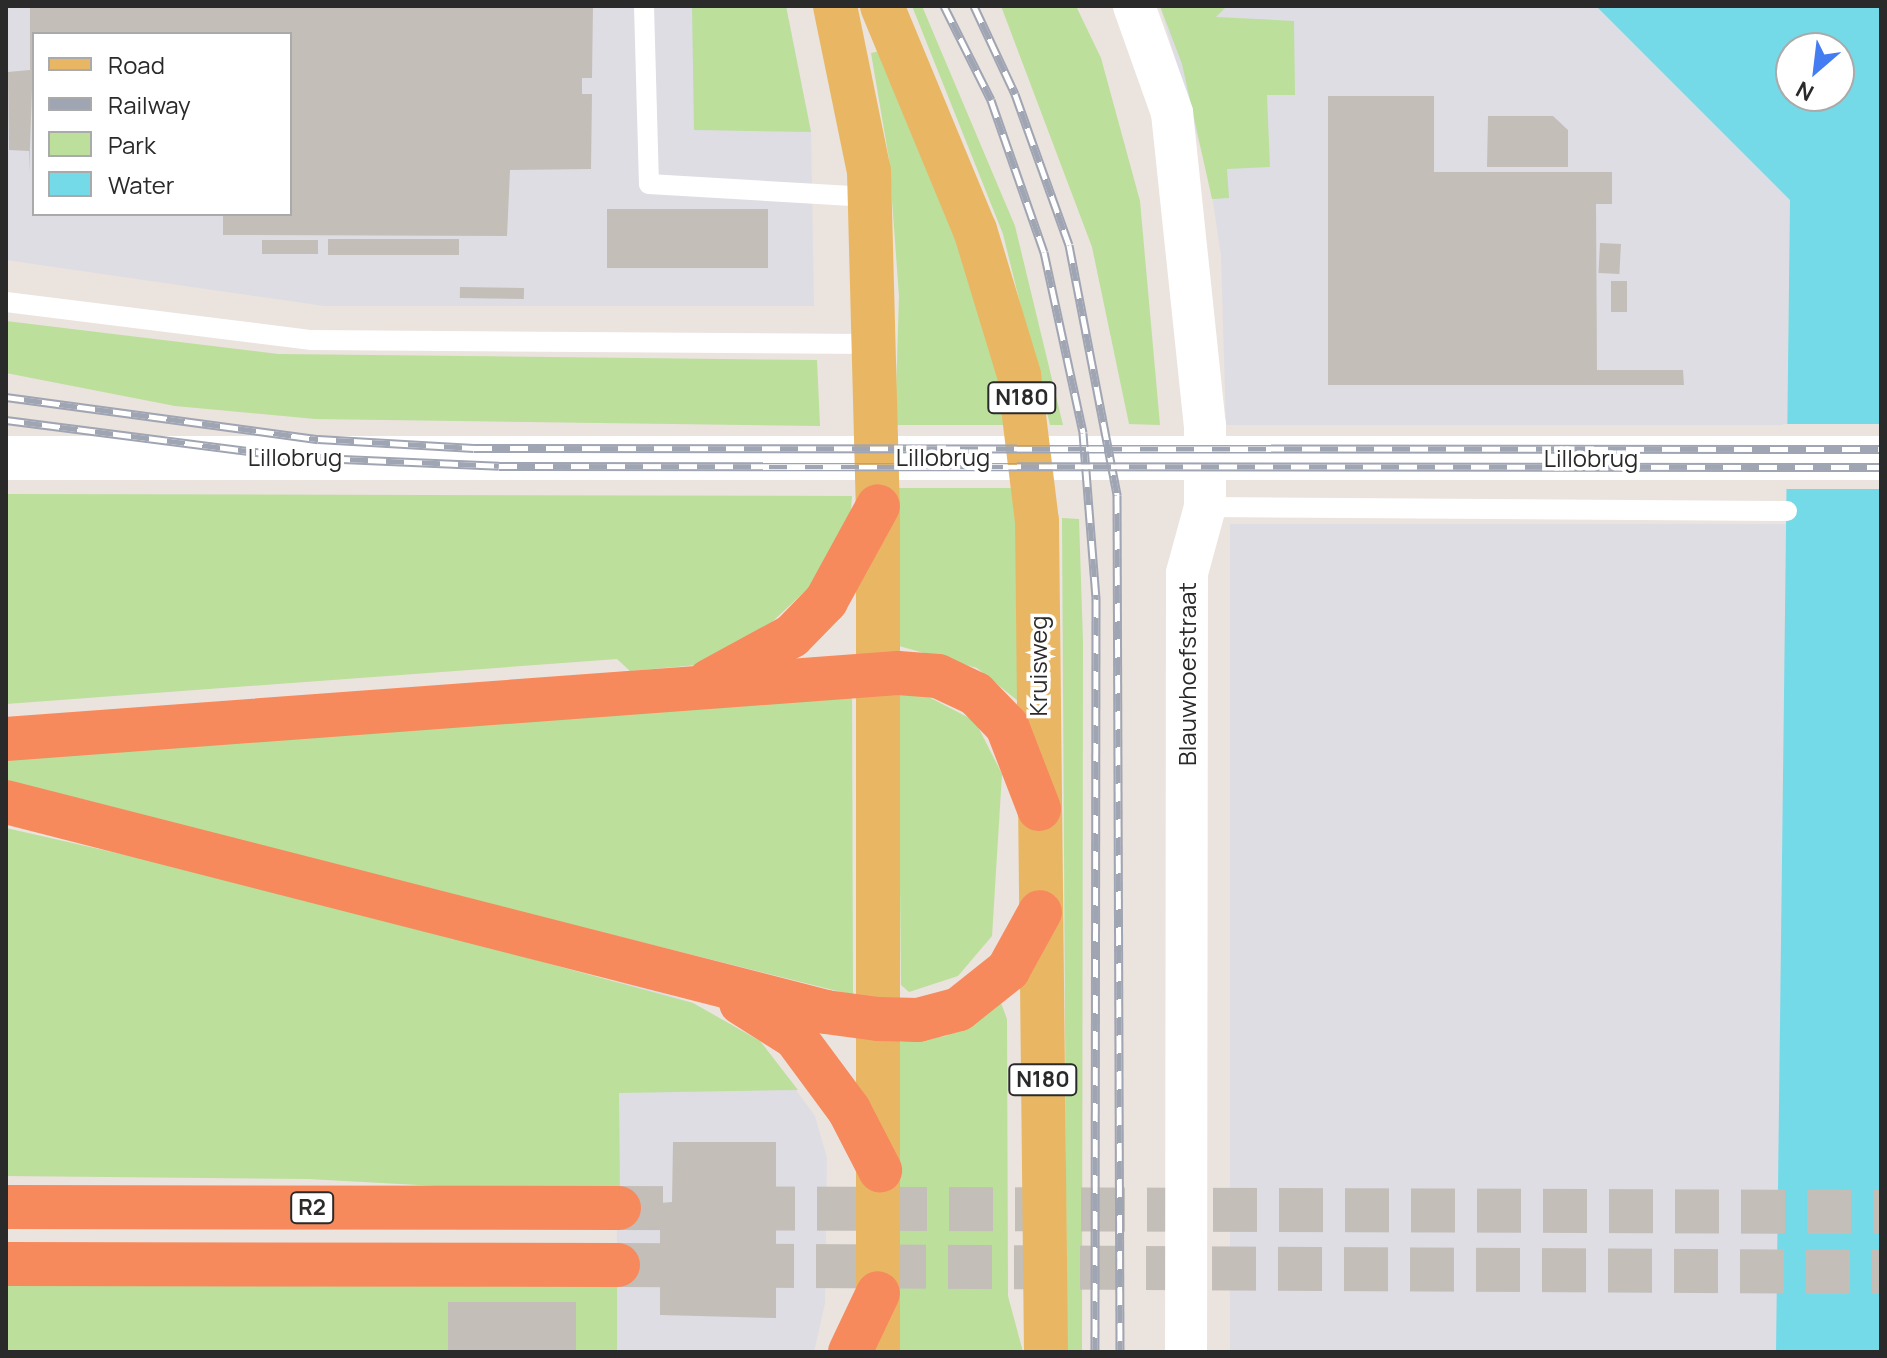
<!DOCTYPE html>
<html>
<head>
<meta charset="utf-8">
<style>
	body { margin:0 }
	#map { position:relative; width:1887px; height:1358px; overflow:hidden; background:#ebe3dd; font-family:Manrope,sans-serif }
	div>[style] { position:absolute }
	.industrial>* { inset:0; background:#dedde4; transform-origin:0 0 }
	.green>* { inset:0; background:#bcdf9c; transform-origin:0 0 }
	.water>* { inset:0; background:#75dae8 }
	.pier>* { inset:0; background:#ebe3dd; transform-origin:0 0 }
	.building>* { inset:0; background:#c4beb8; transform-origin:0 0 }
	.highway-tunnel>* { height:44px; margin-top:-22px; transform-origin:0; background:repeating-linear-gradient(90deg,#c4beb9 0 44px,transparent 0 66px) }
	.lane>* { height:20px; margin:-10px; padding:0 10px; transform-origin:10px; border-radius:10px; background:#fff }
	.street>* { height:42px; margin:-21px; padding:0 21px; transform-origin:21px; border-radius:21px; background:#fff }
	.secondary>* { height:44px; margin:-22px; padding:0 22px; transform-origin:22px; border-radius:22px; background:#fff }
	.primary>* { height:44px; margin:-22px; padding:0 22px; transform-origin:22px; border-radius:22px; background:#e9b764 }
	.highway>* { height:44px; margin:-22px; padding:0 22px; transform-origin:22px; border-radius:22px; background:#f68a5d }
	.rail>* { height:9px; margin-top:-4.5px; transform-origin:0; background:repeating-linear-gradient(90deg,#fff 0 18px,#a0a5b3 0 36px); box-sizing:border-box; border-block:2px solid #a0a5b3 }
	span { translate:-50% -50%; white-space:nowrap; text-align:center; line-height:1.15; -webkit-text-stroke:7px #fff; paint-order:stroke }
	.shield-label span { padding:2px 6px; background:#fff; border:2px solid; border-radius:6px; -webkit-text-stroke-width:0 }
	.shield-label { font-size:22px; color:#2a2a2a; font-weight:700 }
	.street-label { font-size:24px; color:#2a2a2a }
	.frame { position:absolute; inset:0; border:8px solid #2a2a2a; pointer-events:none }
	.legend { position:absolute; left:32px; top:32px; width:260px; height:184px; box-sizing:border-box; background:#fff; border:2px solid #aaa; margin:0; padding:10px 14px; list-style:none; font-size:24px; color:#2a2a2a }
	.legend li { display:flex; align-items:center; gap:16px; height:40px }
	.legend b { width:40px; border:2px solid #aaa }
	.north { position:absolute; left:1775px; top:32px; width:80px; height:80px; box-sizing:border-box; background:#fff; border:2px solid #aaa; border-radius:50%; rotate:208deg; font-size:22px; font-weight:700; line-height:32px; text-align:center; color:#2a2a2a }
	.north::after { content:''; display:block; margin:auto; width:28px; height:36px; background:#447df1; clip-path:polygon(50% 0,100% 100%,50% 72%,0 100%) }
</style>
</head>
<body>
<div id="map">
	<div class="industrial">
		<div style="clip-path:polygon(evenodd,6px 6px,786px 6px,811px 132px,814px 306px,324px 306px,6px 260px,6px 6px,34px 34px,290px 34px,290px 214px,34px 214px,34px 34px)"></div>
		<div style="clip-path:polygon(1160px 6px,1596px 6px,1790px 199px,1787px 425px,1226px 425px,1221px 256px,1210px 181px)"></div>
		<div style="left:1230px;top:524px;width:557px;height:828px"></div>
		<div style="clip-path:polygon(619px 978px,693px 1003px,760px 1041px,815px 1116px,827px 1158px,825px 1303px,814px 1352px,616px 1352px)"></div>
	</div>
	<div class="green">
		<div style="clip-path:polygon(692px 6px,786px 6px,811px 132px,694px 130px)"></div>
		<div style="clip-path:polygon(912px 6px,922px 6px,1015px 226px,1063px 425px,1050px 425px,1003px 234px)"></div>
		<div style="clip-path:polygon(1001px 6px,1076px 6px,1101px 58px,1140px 201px,1160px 425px,1129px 424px,1092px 247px)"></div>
		<div style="clip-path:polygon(1160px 6px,1227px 6px,1216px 17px,1294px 21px,1295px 95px,1267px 95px,1270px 167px,1227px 169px,1229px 198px,1212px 199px,1182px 64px)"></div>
		<div style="clip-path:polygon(884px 50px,929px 152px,1014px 425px,895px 425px,899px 296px,889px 159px,871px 53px)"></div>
		<div style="clip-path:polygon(6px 321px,278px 354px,817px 360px,820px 426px,315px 419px,175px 406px,6px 373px)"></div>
		<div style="clip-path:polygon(895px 488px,1021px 488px,1023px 705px,977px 668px,899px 646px)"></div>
		<div style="clip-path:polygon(6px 494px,852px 496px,850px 529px,818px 579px,758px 635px,697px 665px,630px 671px,617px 659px,6px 704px)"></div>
		<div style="clip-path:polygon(1062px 518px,1079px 519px,1083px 642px,1082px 1352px,1067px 1352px)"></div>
		<div style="clip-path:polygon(898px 693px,923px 694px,975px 721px,1002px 774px,992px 936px,958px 976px,909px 992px,901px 985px)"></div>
		<div style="clip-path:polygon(852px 694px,853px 995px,6px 783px,6px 759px)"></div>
		<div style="clip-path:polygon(6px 828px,267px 887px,693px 1003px,760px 1041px,798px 1090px,619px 1093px,620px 1196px,308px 1179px,6px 1176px)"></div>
		<div style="clip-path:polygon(1001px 1003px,1007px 1019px,1008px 1296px,1023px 1352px,897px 1352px,900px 1042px,946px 1036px)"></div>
		<div style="left:6px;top:1282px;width:611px;height:70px"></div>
	</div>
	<div class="water">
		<div style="clip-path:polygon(evenodd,1596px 6px,1881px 6px,1881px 1352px,1776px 1352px,1790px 200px,1596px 6px,1791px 48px,1839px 48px,1839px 96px,1791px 96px,1791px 48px)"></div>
	</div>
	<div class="pier">
		<div style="left:1783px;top:424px;width:98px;height:65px"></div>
	</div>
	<div class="building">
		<div style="clip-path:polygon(30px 6px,593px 6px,592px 78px,582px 78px,582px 94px,592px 94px,591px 169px,510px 170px,507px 236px,223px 235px,223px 214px,290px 214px,290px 34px,34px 34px,29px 173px,29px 151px,9px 150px,8px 72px,30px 70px)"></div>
		<div style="clip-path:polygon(1328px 96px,1434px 96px,1434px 172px,1612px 172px,1612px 204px,1596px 204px,1597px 370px,1683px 370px,1684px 385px,1328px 385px)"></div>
		<div style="clip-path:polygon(1488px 116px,1553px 116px,1568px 130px,1568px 167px,1487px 167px)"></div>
		<div style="left:768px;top:209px;width:59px;height:161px;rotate:90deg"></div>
		<div style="left:328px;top:239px;width:131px;height:16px"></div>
		<div style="left:262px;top:240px;width:56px;height:14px"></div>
		<div style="left:1600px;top:243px;width:21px;height:30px;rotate:3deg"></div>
		<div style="left:1611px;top:281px;width:16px;height:31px"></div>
		<div style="left:460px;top:287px;width:64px;height:11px;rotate:1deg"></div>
		<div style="clip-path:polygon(673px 1142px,776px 1142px,776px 1318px,660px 1315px,660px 1203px,672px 1202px)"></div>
		<div style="left:576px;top:1302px;width:50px;height:128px;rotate:90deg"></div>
	</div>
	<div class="highway-tunnel">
		<div style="left:619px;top:1208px;width:1262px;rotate:0.18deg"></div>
		<div style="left:618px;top:1265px;width:1263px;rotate:0.32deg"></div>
	</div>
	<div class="lane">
		<div style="left:644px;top:6px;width:178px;rotate:88.4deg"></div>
		<div style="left:649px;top:184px;width:220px;rotate:3.4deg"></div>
		<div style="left:6px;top:302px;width:308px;rotate:7.1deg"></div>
		<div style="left:312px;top:340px;width:560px;rotate:0.41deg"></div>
		<div style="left:1205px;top:507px;width:582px;rotate:0.39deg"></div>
	</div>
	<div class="street">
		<div style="left:1134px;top:6px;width:114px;rotate:70.4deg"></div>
		<div style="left:1172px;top:113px;width:314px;rotate:84deg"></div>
		<div style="left:1205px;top:425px;width:82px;rotate:90deg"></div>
		<div style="left:1205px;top:507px;width:68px;rotate:105.3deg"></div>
		<div style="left:1187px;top:573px;width:779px;rotate:90.07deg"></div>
	</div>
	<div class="secondary">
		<div style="left:6px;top:458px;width:1875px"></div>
	</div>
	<div class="primary">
		<div style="left:835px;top:6px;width:168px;rotate:78.4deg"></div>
		<div style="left:869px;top:171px;width:335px;rotate:88.5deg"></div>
		<div style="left:878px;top:506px;width:846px;rotate:90deg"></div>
		<div style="left:882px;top:6px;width:243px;rotate:67.5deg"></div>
		<div style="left:975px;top:230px;width:152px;rotate:73.1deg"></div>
		<div style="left:1019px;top:375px;width:147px;rotate:83deg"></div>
		<div style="left:1037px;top:521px;width:831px;rotate:89.38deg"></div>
	</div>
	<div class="highway">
		<div style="left:709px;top:681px;width:94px;rotate:-28.5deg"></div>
		<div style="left:792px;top:636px;width:49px;rotate:-45.8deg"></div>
		<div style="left:826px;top:601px;width:108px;rotate:-61.3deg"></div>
		<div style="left:6px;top:739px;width:894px;rotate:-4.23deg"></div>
		<div style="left:898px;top:673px;width:40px;rotate:4.3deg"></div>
		<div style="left:938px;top:676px;width:42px;rotate:25.3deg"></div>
		<div style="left:976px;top:694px;width:45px;rotate:45.9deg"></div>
		<div style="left:1007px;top:726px;width:89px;rotate:68.9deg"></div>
		<div style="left:6px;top:802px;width:846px;rotate:14.36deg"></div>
		<div style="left:826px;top:1012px;width:52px;rotate:7.7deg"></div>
		<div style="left:878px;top:1019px;width:40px;rotate:1.4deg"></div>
		<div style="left:918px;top:1020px;width:42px;rotate:-15deg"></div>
		<div style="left:959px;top:1009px;width:63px;rotate:-38.5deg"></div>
		<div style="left:1008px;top:970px;width:66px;rotate:-61.1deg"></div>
		<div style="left:741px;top:1003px;width:64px;rotate:32.2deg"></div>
		<div style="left:795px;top:1037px;width:91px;rotate:53.5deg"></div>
		<div style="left:849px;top:1110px;width:68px;rotate:62.7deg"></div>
		<div style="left:6px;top:1207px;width:613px;rotate:0.09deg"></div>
		<div style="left:6px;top:1264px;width:612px;rotate:0.09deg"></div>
		<div style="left:850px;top:1352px;width:65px;rotate:-64.6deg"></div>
	</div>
	<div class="rail">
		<div style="left:944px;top:6px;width:105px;rotate:63.4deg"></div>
		<div style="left:991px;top:100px;width:161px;rotate:70.8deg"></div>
		<div style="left:1044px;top:252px;width:185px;rotate:77.8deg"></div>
		<div style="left:1083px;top:433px;width:167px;rotate:85.5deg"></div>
		<div style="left:1096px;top:599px;width:753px;rotate:90.08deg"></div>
		<div style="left:974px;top:6px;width:97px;rotate:65deg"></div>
		<div style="left:1015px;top:94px;width:160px;rotate:70.3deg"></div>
		<div style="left:1069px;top:245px;width:255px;rotate:79.1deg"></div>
		<div style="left:1117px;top:495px;width:857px;rotate:89.8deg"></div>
		<div style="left:6px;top:397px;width:315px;rotate:7.7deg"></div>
		<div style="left:318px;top:439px;width:156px;rotate:3.3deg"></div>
		<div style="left:474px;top:448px;width:1407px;rotate:0.04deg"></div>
		<div style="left:6px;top:420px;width:292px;rotate:7.3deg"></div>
		<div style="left:296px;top:457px;width:203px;rotate:2.5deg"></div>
		<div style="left:499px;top:466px;width:1382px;rotate:0.04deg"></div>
	</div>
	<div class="shield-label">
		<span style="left:1022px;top:398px">N180</span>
		<span style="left:1043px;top:1080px">N180</span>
		<span style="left:312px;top:1208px">R2</span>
	</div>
	<div class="street-label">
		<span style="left:295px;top:457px">Lillobrug</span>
		<span style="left:943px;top:457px">Lillobrug</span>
		<span style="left:1591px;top:458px">Lillobrug</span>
		<span style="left:1038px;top:666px;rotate:-90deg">Kruisweg</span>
		<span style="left:1187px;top:674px;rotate:-90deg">Blauwhoefstraat</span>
	</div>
	<div class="frame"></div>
	<ul class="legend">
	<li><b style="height:10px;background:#e9b764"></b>Road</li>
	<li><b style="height:10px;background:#a0a5b3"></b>Railway</li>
	<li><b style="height:22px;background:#bcdf9c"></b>Park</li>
	<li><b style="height:22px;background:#75dae8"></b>Water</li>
	</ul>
	<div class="north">N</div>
</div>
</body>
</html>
